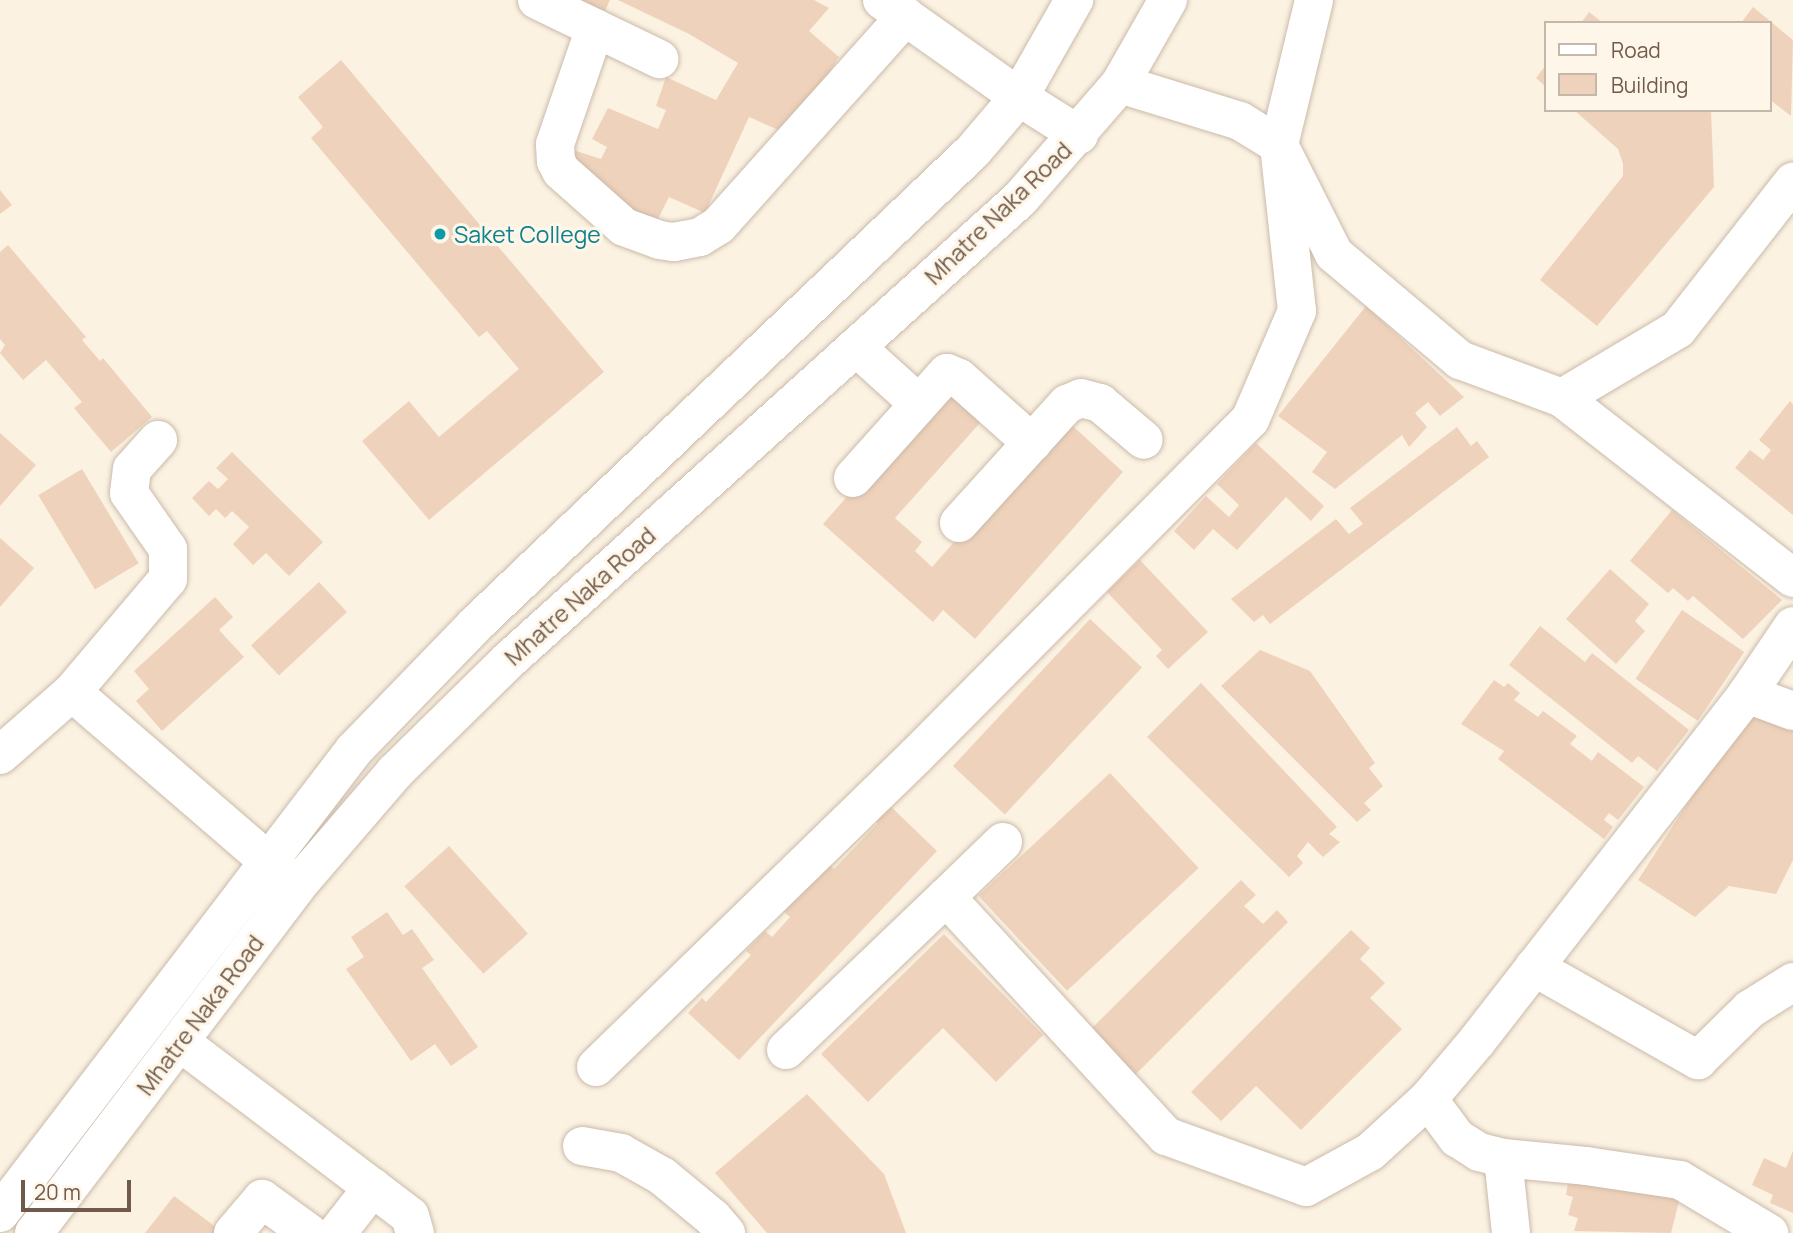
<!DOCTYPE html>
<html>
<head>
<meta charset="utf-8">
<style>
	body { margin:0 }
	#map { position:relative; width:1793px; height:1233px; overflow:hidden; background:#fbf2e2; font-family:Manrope,sans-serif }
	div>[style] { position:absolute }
	.building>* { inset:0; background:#efd2bb; transform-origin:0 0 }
	.roads { filter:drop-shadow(0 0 2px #cbbaa9) drop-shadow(0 0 2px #cbbaa9) }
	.minor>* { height:38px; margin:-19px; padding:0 19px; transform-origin:19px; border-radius:19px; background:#fff }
	.dots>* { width:19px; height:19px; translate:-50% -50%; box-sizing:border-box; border:4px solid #fef6e8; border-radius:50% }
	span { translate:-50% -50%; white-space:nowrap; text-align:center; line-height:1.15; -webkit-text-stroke:6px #fef6e8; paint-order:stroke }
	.street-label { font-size:23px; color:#715a4a }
	.culture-label { font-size:23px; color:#0d838f }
	.left { translate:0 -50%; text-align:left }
	.legend { position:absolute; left:1544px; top:21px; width:228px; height:91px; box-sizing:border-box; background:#fef6e8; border:2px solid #c6b8a9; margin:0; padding:9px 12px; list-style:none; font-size:21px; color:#715a4a }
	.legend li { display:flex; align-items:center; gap:14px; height:35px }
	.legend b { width:35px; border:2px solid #c6b8a9 }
	.scale { position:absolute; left:21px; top:1180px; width:110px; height:32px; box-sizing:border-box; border:4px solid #715a4a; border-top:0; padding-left:9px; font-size:21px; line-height:24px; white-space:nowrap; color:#715a4a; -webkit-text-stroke:5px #fef6e8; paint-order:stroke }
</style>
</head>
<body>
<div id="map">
	<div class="building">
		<div style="clip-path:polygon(574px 0,610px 0,604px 13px)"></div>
		<div style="clip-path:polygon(618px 0,814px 0,829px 8px,809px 31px,839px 57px,790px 135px,749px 117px,705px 213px,669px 197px,656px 223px,609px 208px,580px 171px,573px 150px,601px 159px,607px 147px,592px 139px,608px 108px,658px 129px,666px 110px,656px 106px,666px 77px,716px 100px,738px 63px,689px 34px)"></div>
		<div style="clip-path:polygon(1753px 7px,1793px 40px,1791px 116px,1770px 100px,1770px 23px,1741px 23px)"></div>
		<div style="clip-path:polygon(1589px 12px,1603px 23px,1581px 23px)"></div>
		<div style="clip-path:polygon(341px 60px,604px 372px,429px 520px,362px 441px,409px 401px,439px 437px,519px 369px,487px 331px,479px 337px,311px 138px,323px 127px,298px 97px)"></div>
		<div style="clip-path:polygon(1546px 65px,1546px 87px,1536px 78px)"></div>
		<div style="clip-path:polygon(1574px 110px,1711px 110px,1714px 187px,1597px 326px,1540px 280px,1623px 176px,1623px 164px,1618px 149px)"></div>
		<div style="clip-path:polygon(0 190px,12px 205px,0 214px)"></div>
		<div style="clip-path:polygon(8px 245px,86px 337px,82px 340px,100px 361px,103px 358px,152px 417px,111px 452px,74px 408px,82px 402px,46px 360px,23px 380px,0 353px,5px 345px,0 339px,0 252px)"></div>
		<div style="clip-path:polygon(1366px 306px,1464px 397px,1440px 416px,1428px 402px,1415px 413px,1427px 427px,1409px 447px,1402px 435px,1335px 489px,1312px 472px,1327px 452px,1278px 416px)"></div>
		<div style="clip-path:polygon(948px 381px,987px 415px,895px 518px,922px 542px,915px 551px,932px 567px,1064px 418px,1123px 472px,975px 639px,943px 610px,933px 622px,823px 524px)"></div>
		<div style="clip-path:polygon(1790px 401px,1793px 404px,1793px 515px,1735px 468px,1750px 450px,1763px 460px,1771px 450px,1759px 440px)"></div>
		<div style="clip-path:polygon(1457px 427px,1471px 446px,1477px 441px,1489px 457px,1270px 624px,1263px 615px,1254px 622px,1231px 599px,1336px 519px,1349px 534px,1363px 524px,1350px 508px)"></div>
		<div style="clip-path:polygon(0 433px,36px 465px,0 506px)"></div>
		<div style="clip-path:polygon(1256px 443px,1324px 506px,1311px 521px,1286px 497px,1237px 550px,1213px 529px,1194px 550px,1174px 531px,1206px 496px,1229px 517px,1239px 505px,1217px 484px)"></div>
		<div style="clip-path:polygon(232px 452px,323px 542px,289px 576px,266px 553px,253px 565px,233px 544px,249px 527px,232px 511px,225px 518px,216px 509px,209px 516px,192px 498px,209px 481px,218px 489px,228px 479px,216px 468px)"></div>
		<div style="left:82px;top:469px;width:110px;height:51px;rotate:59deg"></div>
		<div style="clip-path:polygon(1672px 510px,1782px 600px,1743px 639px,1693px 596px,1688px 601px,1673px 588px,1668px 593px,1630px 561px)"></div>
		<div style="clip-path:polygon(0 538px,34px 568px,0 607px)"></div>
		<div style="clip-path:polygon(1140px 560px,1208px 632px,1168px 669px,1156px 656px,1162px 650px,1107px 592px)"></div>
		<div style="clip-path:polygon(1610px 569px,1649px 604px,1635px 621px,1645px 631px,1616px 664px,1566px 619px)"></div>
		<div style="left:319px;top:582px;width:41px;height:93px;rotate:47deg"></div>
		<div style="clip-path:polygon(215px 597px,233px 617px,219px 630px,244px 657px,162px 731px,136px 701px,149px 689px,134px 671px)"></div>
		<div style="left:1682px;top:610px;width:75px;height:83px;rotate:34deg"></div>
		<div style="left:1090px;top:619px;width:71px;height:201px;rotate:43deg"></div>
		<div style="clip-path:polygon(1540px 626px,1585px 662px,1592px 653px,1689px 730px,1657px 771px,1638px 756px,1632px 763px,1509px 665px)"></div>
		<div style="clip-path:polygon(1260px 650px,1310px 671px,1375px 763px,1369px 768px,1383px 786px,1364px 803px,1371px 810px,1357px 822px,1221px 686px)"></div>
		<div style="clip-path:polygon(1494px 680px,1504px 687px,1508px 683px,1520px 693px,1514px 700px,1538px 717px,1543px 711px,1577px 736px,1570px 744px,1592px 761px,1598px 752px,1644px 787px,1618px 820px,1609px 813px,1604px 820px,1613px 827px,1604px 839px,1498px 759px,1504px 751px,1461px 724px)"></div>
		<div style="clip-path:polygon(1201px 683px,1337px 827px,1329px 834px,1340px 842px,1323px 857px,1308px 842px,1297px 856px,1303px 863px,1289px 877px,1147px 737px)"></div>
		<div style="clip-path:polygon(1753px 702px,1793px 724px,1793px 860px,1776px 894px,1729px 886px,1695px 917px,1638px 880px)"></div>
		<div style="left:1110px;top:773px;width:130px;height:180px;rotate:47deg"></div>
		<div style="clip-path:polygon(887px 803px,937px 851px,739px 1060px,688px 1013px,702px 998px,706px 1002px,751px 955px,746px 951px,765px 931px,772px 937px,790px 917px,784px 912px,829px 864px,834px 869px,878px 823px,873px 818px)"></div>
		<div style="left:449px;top:846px;width:118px;height:60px;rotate:48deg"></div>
		<div style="clip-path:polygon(1241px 880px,1256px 895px,1244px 906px,1263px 924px,1277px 910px,1288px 922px,1128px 1082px,1086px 1034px)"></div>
		<div style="clip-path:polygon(387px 912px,403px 935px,412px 929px,434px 960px,422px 968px,478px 1047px,451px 1066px,435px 1044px,411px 1061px,346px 969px,364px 957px,351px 937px)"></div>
		<div style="clip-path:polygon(1351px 930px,1370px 948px,1360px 959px,1385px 983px,1370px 998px,1402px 1029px,1301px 1130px,1256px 1086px,1221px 1121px,1191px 1092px)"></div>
		<div style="clip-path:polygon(944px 934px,1043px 1035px,996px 1082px,943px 1028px,868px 1102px,821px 1054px)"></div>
		<div style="clip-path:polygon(807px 1094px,884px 1174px,906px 1233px,767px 1233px,715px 1173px)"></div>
		<div style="clip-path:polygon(1793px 1151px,1793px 1213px,1770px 1203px,1773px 1195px,1752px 1185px,1764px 1158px,1786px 1168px)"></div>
		<div style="clip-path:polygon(1570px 1170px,1680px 1197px,1671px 1233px,1574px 1231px,1578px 1218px,1568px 1215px,1573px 1197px,1566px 1195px)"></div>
		<div style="clip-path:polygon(174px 1196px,224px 1233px,145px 1233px)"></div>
	</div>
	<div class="roads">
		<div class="minor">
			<div style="left:537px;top:0;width:136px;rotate:25.8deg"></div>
			<div style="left:882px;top:0;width:168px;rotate:35.3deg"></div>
			<div style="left:1019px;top:97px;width:71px;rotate:32.3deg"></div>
			<div style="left:595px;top:28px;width:123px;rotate:109deg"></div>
			<div style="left:555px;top:144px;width:17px;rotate:87deg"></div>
			<div style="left:556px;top:161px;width:11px;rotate:63deg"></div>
			<div style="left:561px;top:171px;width:84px;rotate:41.6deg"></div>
			<div style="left:624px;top:227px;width:37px;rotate:20deg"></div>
			<div style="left:659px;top:240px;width:15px;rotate:8deg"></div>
			<div style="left:674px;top:242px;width:26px;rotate:-11deg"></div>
			<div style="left:700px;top:237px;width:22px;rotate:-32deg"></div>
			<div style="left:719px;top:225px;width:280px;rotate:-48.2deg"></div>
			<div style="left:1120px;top:84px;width:126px;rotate:17.1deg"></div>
			<div style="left:1240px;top:121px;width:46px;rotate:31.6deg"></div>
			<div style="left:1279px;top:145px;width:122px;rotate:63.2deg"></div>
			<div style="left:1334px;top:254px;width:165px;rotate:40.1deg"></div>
			<div style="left:1460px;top:360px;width:109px;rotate:20.4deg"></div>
			<div style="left:1562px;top:398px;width:135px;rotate:-30.7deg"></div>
			<div style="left:1678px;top:329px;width:187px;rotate:-52deg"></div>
			<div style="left:856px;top:347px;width:84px;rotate:42.1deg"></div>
			<div style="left:1562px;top:398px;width:293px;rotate:37.9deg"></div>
			<div style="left:853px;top:478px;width:141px;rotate:-48.2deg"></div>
			<div style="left:947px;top:373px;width:13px;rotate:23deg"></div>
			<div style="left:959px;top:378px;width:98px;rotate:41.7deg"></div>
			<div style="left:959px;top:523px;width:161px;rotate:-47.8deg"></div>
			<div style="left:1067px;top:404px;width:15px;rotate:-23deg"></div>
			<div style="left:1081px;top:398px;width:20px;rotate:15deg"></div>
			<div style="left:1100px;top:403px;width:57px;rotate:40.1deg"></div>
			<div style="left:72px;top:692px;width:288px;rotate:40.8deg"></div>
			<div style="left:1747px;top:694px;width:49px;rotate:20.3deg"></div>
			<div style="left:0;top:755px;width:96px;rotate:-41.2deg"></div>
			<div style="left:72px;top:692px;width:148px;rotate:-49.7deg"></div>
			<div style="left:168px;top:579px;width:30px;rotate:-90deg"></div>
			<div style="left:168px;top:549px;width:68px;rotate:-124.9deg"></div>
			<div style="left:129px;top:493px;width:24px;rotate:-83deg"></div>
			<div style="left:132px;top:469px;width:39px;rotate:-48deg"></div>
			<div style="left:1003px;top:842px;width:79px;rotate:136deg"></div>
			<div style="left:946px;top:897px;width:325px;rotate:47.4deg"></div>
			<div style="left:1166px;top:1136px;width:149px;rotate:20deg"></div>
			<div style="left:1306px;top:1187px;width:73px;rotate:-28.7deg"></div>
			<div style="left:1370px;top:1152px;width:79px;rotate:-42.4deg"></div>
			<div style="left:1428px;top:1099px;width:76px;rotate:-49.8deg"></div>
			<div style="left:1477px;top:1041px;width:440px;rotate:-52.1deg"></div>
			<div style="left:1747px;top:694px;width:82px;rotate:-55.9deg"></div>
			<div style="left:1534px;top:967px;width:189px;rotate:29.6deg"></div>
			<div style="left:1698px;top:1060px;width:73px;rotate:-44.4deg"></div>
			<div style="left:1750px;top:1009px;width:51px;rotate:-32.1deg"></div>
			<div style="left:180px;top:1042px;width:288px;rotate:37.1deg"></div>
			<div style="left:410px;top:1216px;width:18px;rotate:74deg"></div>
			<div style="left:786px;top:1050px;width:221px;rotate:-43.7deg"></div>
			<div style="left:596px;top:1067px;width:446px;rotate:-44.2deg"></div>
			<div style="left:916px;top:756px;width:474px;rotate:-45.2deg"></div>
			<div style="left:1250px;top:420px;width:119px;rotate:-66.7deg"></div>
			<div style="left:1297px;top:311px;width:167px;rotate:-96.2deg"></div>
			<div style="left:1279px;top:145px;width:149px;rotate:-76.4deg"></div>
			<div style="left:1428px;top:1099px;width:49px;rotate:53.4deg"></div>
			<div style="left:1457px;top:1138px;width:26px;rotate:32deg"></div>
			<div style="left:1479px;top:1152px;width:25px;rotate:14deg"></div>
			<div style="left:1503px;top:1158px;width:83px;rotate:5.5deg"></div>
			<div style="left:1586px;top:1166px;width:95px;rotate:8.5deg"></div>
			<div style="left:1680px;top:1180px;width:104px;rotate:30.8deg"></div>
			<div style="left:582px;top:1146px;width:40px;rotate:10deg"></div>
			<div style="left:621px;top:1153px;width:47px;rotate:29.3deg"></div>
			<div style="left:662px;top:1176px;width:66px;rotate:39.5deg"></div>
			<div style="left:713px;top:1218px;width:20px;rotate:49deg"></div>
			<div style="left:1503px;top:1158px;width:75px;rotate:83.9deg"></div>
			<div style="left:0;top:1213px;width:583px;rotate:-52.6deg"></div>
			<div style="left:354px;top:750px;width:175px;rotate:-45.9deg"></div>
			<div style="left:476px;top:624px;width:686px;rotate:-43.58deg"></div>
			<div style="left:973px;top:151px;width:71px;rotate:-49.6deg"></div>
			<div style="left:1019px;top:97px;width:112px;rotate:-60.4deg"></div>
			<div style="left:34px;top:1233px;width:435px;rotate:-52.8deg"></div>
			<div style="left:297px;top:886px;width:150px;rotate:-49.3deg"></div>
			<div style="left:395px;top:772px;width:160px;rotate:-44.5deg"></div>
			<div style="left:509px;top:660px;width:688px;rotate:-42.06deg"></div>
			<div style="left:1020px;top:199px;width:152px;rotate:-49deg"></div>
			<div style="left:1120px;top:84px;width:97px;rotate:-60.3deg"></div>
			<div style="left:233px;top:1233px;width:45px;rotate:-49.5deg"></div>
			<div style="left:262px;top:1199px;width:58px;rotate:35.9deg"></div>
			<div style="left:337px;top:1233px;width:58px;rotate:-52deg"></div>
		</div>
	</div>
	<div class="dots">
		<div style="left:440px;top:234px;background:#0f9aa8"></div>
	</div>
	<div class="street-label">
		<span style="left:998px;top:213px;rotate:-44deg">Mhatre Naka Road</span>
		<span style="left:580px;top:596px;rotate:-42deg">Mhatre Naka Road</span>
		<span style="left:200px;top:1015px;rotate:-53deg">Mhatre Naka Road</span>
	</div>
	<div class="culture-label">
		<span class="left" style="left:454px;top:234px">Saket College</span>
	</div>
	<ul class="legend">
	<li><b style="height:9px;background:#fff"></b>Road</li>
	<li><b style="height:19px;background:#efd2bb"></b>Building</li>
	</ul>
	<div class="scale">20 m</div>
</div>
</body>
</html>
